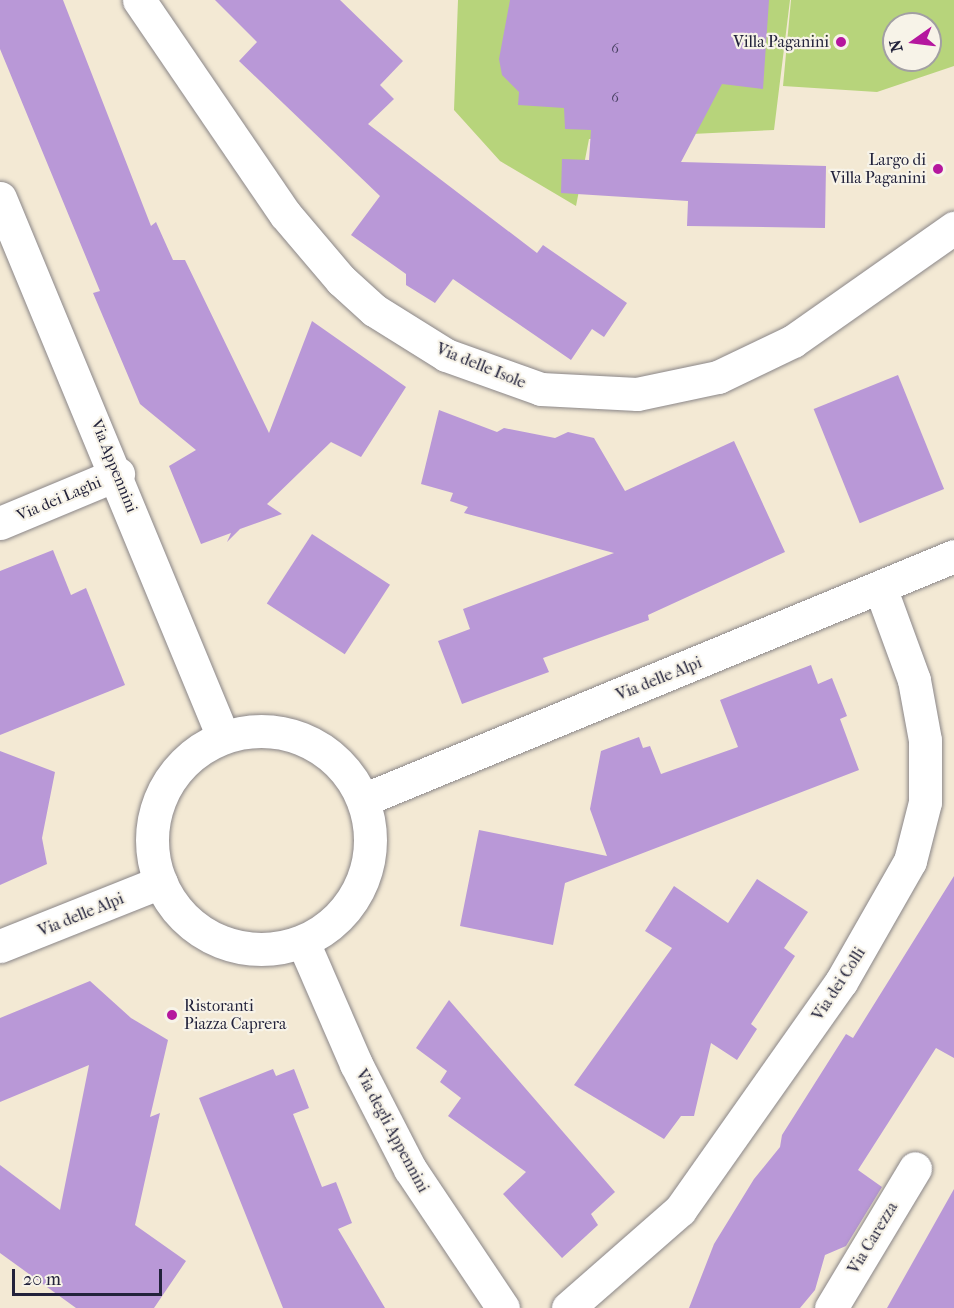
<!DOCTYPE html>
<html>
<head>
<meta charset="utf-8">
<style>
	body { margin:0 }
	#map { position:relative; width:954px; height:1308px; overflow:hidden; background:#f3e9d4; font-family:"IM FELL French Canon",serif }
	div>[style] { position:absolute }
	.green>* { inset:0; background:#b7d47b }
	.building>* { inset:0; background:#b998d7; transform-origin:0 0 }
	.roads { filter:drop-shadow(0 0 2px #8a8688) drop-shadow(0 0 2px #8a8688) }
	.street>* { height:33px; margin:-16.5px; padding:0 16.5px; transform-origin:16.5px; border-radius:16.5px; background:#fff }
	.street>.ring { margin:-16.5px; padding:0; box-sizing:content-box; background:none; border:33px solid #fff; border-radius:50% }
	.dots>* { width:16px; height:16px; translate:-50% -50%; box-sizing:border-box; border:3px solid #f7f3e8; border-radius:50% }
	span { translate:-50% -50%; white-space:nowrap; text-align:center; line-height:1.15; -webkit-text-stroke:4.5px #f7f3e8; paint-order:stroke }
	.number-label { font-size:14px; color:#484062 }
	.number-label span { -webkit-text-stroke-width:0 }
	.poi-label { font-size:16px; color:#22223b }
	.right { translate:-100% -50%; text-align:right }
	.left { translate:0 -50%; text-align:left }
	.street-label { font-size:16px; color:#22223b }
	.north { position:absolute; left:882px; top:12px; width:60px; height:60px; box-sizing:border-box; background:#f7f3e8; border:2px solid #a29fa3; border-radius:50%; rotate:256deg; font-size:16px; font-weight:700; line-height:24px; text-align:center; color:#22223b }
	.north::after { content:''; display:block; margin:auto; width:21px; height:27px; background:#b5179e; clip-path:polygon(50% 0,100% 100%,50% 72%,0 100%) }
	.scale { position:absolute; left:12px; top:1269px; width:150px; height:27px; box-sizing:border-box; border:3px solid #22223b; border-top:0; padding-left:8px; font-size:18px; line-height:21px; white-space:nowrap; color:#22223b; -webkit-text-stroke:4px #f7f3e8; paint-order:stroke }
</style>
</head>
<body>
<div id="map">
	<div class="green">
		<div style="clip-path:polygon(458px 0,790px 0,774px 130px,589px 139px,576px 206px,500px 161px,454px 110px)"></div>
		<div style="clip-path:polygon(evenodd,791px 0,954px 0,954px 66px,877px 92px,783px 86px,791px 0,894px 24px,930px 24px,930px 60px,894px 60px,894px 24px)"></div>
	</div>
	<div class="building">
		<div style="clip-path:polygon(0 0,63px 0,151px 226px,156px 222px,173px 260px,185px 260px,269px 433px,312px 321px,406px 387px,361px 457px,331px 442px,267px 504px,282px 514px,240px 529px,227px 542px,231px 533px,201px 544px,169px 466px,196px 450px,140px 404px,93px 293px,100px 291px,0 49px)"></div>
		<div style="clip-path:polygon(215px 0,340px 0,403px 61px,380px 85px,394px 99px,368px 124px,537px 253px,543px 245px,627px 303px,604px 337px,592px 329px,571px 360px,453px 279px,435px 303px,406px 285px,406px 274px,351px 235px,380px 196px,239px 61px,257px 42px)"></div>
		<div style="clip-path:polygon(510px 0,769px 0,763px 89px,722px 84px,681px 162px,826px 166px,825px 228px,687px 226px,688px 201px,561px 193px,562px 159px,589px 160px,591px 130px,565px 129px,564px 108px,518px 105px,519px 92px,502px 75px,499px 59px)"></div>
		<div style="left:898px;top:375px;width:123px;height:91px;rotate:68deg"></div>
		<div style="clip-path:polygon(439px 410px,497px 432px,504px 428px,555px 438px,568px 432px,594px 438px,625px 491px,734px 441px,785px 552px,648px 615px,649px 620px,543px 658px,549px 672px,462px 704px,438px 641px,470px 629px,463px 609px,614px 553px,464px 513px,468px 507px,450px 501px,453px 493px,421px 484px)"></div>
		<div style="left:312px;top:534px;width:93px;height:83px;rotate:33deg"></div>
		<div style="clip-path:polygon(53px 550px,71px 595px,86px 588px,125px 685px,0 735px,0 571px)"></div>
		<div style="clip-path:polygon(811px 665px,818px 684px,832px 678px,847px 716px,840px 719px,859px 770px,565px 883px,553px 945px,460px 926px,479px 830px,607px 856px,590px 809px,601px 751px,639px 737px,643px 748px,650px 746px,661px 774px,738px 747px,720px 700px)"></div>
		<div style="clip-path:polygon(0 751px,55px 772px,42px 838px,47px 864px,0 885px)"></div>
		<div style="clip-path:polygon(954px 876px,954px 1058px,936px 1048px,858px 1170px,882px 1187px,846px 1246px,825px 1255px,815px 1290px,800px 1308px,689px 1308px,714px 1244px,754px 1179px,780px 1147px,782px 1135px,846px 1034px,853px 1038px)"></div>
		<div style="clip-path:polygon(757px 879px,808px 912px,784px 948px,795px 956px,751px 1024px,757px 1029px,737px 1060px,711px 1043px,694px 1116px,681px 1116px,664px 1139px,574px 1085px,672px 948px,645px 931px,674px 886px,728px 923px)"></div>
		<div style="clip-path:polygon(90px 981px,131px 1018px,168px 1040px,150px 1117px,160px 1113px,135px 1225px,186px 1261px,154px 1308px,76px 1308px,0 1253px,0 1165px,60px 1210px,89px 1065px,0 1102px,0 1018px)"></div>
		<div style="clip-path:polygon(449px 1000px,615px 1192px,591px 1214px,598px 1225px,562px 1258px,503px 1194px,526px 1172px,448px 1116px,461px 1098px,440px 1082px,447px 1071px,416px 1048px)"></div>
		<div style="clip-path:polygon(273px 1069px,276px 1076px,294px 1069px,309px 1108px,293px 1114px,322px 1187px,336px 1182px,352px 1223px,338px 1229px,385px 1308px,283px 1308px,199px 1098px)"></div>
		<div style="clip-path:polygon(954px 1189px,954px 1308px,887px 1308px)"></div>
	</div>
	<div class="roads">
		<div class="street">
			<div style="left:139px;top:0;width:259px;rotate:55.7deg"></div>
			<div style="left:285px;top:214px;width:87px;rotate:49.7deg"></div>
			<div style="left:341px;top:280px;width:45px;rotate:42.3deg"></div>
			<div style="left:374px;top:310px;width:85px;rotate:32deg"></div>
			<div style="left:446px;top:355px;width:101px;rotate:19.7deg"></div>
			<div style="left:541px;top:389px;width:96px;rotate:3deg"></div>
			<div style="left:637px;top:394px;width:83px;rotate:-11.9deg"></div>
			<div style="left:718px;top:377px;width:83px;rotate:-25.6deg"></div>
			<div style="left:793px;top:341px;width:197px;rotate:-35.1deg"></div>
			<div style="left:0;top:198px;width:583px;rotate:67.52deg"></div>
			<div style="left:0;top:523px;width:128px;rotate:-22.6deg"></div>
			<div class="ring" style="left:152px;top:731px;width:185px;height:185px"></div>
			<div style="left:363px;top:800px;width:639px;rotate:-22.43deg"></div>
			<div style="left:303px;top:942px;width:133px;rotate:66.5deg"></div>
			<div style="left:356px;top:1064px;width:118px;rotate:62.8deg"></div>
			<div style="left:410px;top:1169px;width:167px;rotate:56.2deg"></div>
			<div style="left:0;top:946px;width:173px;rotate:-21.7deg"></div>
			<div style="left:568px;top:1308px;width:149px;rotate:-41.2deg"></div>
			<div style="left:680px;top:1210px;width:279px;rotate:-54.8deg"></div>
			<div style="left:841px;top:982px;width:139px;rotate:-60.3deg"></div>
			<div style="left:910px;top:861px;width:61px;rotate:-75.7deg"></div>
			<div style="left:925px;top:802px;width:62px;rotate:-90deg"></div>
			<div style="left:925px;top:740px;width:61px;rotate:-100.4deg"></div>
			<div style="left:914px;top:680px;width:99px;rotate:-110.1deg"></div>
			<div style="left:831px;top:1308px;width:163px;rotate:-59deg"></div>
		</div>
	</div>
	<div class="dots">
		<div style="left:841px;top:42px;background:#b5179e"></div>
		<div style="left:938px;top:169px;background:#b5179e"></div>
		<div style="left:172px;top:1015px;background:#b5179e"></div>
	</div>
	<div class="number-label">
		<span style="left:615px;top:49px">6</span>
		<span style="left:615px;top:98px">6</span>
	</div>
	<div class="poi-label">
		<span class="right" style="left:829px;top:42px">Villa Paganini</span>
		<span class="right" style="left:926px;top:169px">Largo di<br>Villa Paganini</span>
		<span class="left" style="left:184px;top:1015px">Ristoranti<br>Piazza Caprera</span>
	</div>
	<div class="street-label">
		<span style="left:481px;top:366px;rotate:22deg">Via delle Isole</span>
		<span style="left:114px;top:466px;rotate:68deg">Via Appennini</span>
		<span style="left:59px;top:499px;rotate:-23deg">Via dei Laghi</span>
		<span style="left:659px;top:679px;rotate:-22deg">Via delle Alpi</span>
		<span style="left:81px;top:915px;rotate:-22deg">Via delle Alpi</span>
		<span style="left:839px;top:984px;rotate:-57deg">Via dei Colli</span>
		<span style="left:392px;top:1131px;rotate:62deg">Via degli Appennini</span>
		<span style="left:873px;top:1238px;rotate:-59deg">Via Carezza</span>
	</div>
	<div class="north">N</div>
	<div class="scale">20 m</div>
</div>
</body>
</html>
